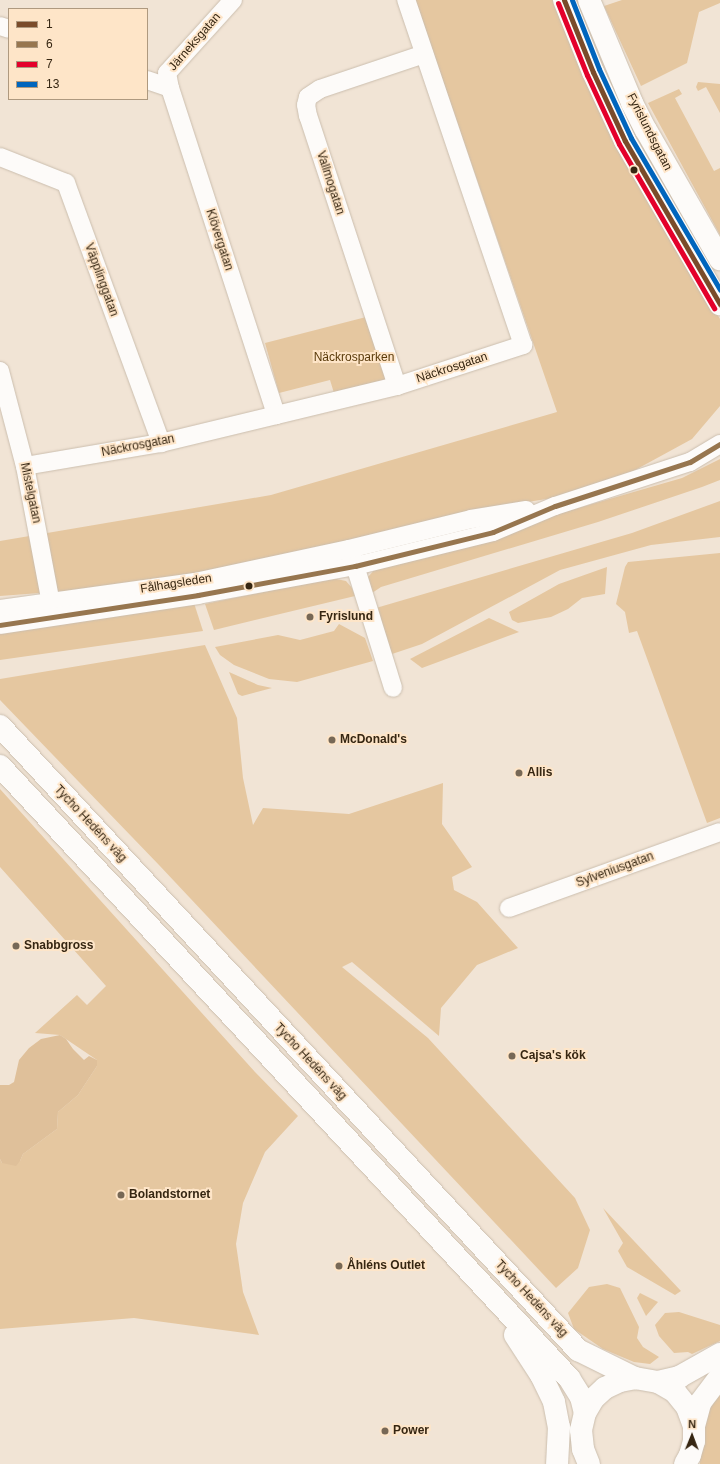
<!DOCTYPE html>
<html>
<head>
<meta charset="utf-8">
<style>
	body { margin:0 }
	#map { position:relative; width:720px; height:1464px; overflow:hidden; background:#f1e4d5; font-family:Helvetica,sans-serif }
	div>[style] { position:absolute }
	.green>* { inset:0; background:#e5c7a0 }
	.forest>* { inset:0; background:#dfc09a }
	.roads { filter:drop-shadow(0 0 1px #cbbeae) drop-shadow(0 0 1px #cbbeae) }
	.minor>* { height:18px; margin:-9px; padding:0 9px; transform-origin:9px; border-radius:9px; background:#fdfbf9 }
	.major>* { height:22px; margin:-11px; padding:0 11px; transform-origin:11px; border-radius:11px; background:#fdfbf9 }
	.bus-1>* { height:5px; margin:-2.5px; padding:0 2.5px; transform-origin:2.5px; border-radius:2.5px; background:#7a4b2a }
	.bus-2>* { height:5px; margin:-2.5px; padding:0 2.5px; transform-origin:2.5px; border-radius:2.5px; background:#97764f }
	.bus-3>* { height:5px; margin:-2.5px; padding:0 2.5px; transform-origin:2.5px; border-radius:2.5px; background:#e4002b }
	.bus-4>* { height:5px; margin:-2.5px; padding:0 2.5px; transform-origin:2.5px; border-radius:2.5px; background:#0065bd }
	.dots>* { width:11px; height:11px; translate:-50% -50%; box-sizing:border-box; border:2px solid #fee5c8; border-radius:50% }
	span { translate:-50% -50%; white-space:nowrap; text-align:center; line-height:1.15; -webkit-text-stroke:4px #fee5c8; paint-order:stroke }
	.street-label { font-size:12px; color:#362612 }
	.park-label { font-size:12px; color:#5a3b0b }
	.poi-label { font-size:12px; color:#362612; font-weight:700 }
	.left { translate:0 -50%; text-align:left }
	.legend { position:absolute; left:8px; top:8px; width:140px; height:92px; box-sizing:border-box; background:#fee5c8; border:1px solid #ae997f; margin:0; padding:5px 7px; list-style:none; font-size:12px; color:#362612 }
	.legend li { display:flex; align-items:center; gap:8px; height:20px }
	.legend b { width:20px; border:1px solid #ae997f }
	.north { position:absolute; left:672px; top:1416px; width:40px; height:40px; -webkit-text-stroke:3px #fee5c8; paint-order:stroke; rotate:1deg; font-size:11px; font-weight:700; line-height:16px; text-align:center; color:#362612 }
	.north::after { content:''; display:block; margin:auto; width:14px; height:18px; background:#362612; clip-path:polygon(50% 0,100% 100%,50% 72%,0 100%) }
</style>
</head>
<body>
<div id="map">
	<div class="green">
		<div style="clip-path:polygon(415px 0,556px 0,648px 196px,720px 319px,720px 406px,692px 439px,626px 475px,553px 498px,470px 511px,348px 541px,194px 574px,80px 590px,0 596px,0 541px,271px 495px,557px 412px)"></div>
		<div style="clip-path:polygon(622px 0,720px 0,720px 3px,699px 12px,687px 63px,641px 86px,604px 6px)"></div>
		<div style="clip-path:polygon(698px 82px,720px 84px,720px 113px,706px 87px,698px 91px,696px 87px)"></div>
		<div style="clip-path:polygon(679px 89px,682px 94px,675px 98px,714px 171px,720px 168px,720px 235px,648px 103px)"></div>
		<div style="clip-path:polygon(370px 316px,391px 380px,334px 393px,330px 380px,279px 393px,265px 343px)"></div>
		<div style="clip-path:polygon(720px 459px,720px 480px,702px 487px,598px 522px,381px 587px,372px 593px,367px 578px,378px 566px,682px 478px)"></div>
		<div style="clip-path:polygon(720px 501px,720px 537px,651px 545px,560px 570px,422px 644px,392px 654px,383px 633px,376px 608px,632px 533px)"></div>
		<div style="clip-path:polygon(720px 553px,720px 818px,707px 823px,637px 631px,629px 633px,625px 612px,616px 604px,625px 567px,628px 562px)"></div>
		<div style="clip-path:polygon(607px 567px,605px 594px,582px 598px,568px 609px,551px 617px,518px 623px,512px 620px,509px 612px,559px 584px)"></div>
		<div style="clip-path:polygon(336px 579px,346px 581px,352px 588px,355px 596px,214px 630px,205px 604px,302px 584px)"></div>
		<div style="clip-path:polygon(193px 600px,203px 631px,0 660px,0 633px)"></div>
		<div style="clip-path:polygon(489px 618px,519px 632px,422px 668px,410px 659px)"></div>
		<div style="clip-path:polygon(339px 624px,365px 638px,373px 661px,297px 682px,269px 679px,234px 665px,220px 655px,215px 647px,278px 635px,300px 640px,334px 631px)"></div>
		<div style="clip-path:polygon(205px 645px,237px 718px,243px 778px,253px 825px,263px 808px,349px 814px,443px 783px,442px 824px,472px 867px,452px 877px,454px 890px,477px 902px,518px 948px,477px 965px,441px 1008px,439px 1036px,352px 962px,342px 967px,428px 1038px,575px 1198px,590px 1230px,578px 1268px,556px 1288px,159px 865px,0 700px,0 679px)"></div>
		<div style="clip-path:polygon(229px 672px,258px 685px,272px 688px,242px 696px,238px 694px)"></div>
		<div style="clip-path:polygon(0 789px,255px 1072px,298px 1116px,265px 1152px,243px 1203px,236px 1244px,243px 1292px,259px 1335px,134px 1318px,0 1329px,0 1159px,2px 1163px,20px 1161px,23px 1154px,57px 1129px,58px 1112px,78px 1095px,97px 1066px,97px 1060px,60px 1035px,35px 1033px,77px 995px,87px 1005px,106px 986px,0 867px)"></div>
		<div style="clip-path:polygon(603px 1208px,681px 1291px,675px 1295px,627px 1267px,618px 1251px,623px 1243px)"></div>
		<div style="clip-path:polygon(607px 1284px,620px 1288px,639px 1327px,637px 1338px,643px 1347px,659px 1357px,650px 1364px,634px 1362px,603px 1349px,574px 1329px,568px 1313px,589px 1287px)"></div>
		<div style="clip-path:polygon(640px 1293px,658px 1302px,646px 1316px,637px 1298px)"></div>
		<div style="clip-path:polygon(679px 1312px,720px 1325px,720px 1341px,692px 1354px,688px 1352px,674px 1353px,659px 1336px,655px 1325px,665px 1313px)"></div>
		<div style="clip-path:polygon(720px 1388px,720px 1464px,700px 1464px,701px 1420px)"></div>
	</div>
	<div class="forest">
		<div style="clip-path:polygon(60px 1035px,66px 1039px,73px 1049px,84px 1060px,89px 1056px,97px 1060px,97px 1066px,78px 1095px,58px 1112px,57px 1129px,23px 1154px,20px 1161px,16px 1166px,2px 1163px,0 1159px,0 1085px,9px 1085px,14px 1082px,19px 1060px,29px 1048px,41px 1039px)"></div>
	</div>
	<div class="roads">
		<div class="minor">
			<div style="left:233px;top:0;width:98px;rotate:132.1deg"></div>
			<div style="left:167px;top:73px;width:15px;rotate:79deg"></div>
			<div style="left:170px;top:88px;width:344px;rotate:72deg"></div>
			<div style="left:0;top:26px;width:9px;rotate:18deg"></div>
			<div style="left:147px;top:80px;width:24px;rotate:19deg"></div>
			<div style="left:0;top:157px;width:71px;rotate:21.5deg"></div>
			<div style="left:66px;top:183px;width:277px;rotate:69.9deg"></div>
			<div style="left:0;top:371px;width:98px;rotate:75.3deg"></div>
			<div style="left:25px;top:466px;width:139px;rotate:79.3deg"></div>
			<div style="left:51px;top:603px;width:13px;rotate:72deg"></div>
			<div style="left:397px;top:386px;width:284px;rotate:-108.2deg"></div>
			<div style="left:308px;top:116px;width:11px;rotate:-100deg"></div>
			<div style="left:306px;top:105px;width:8px;rotate:-76deg"></div>
			<div style="left:308px;top:97px;width:14px;rotate:-34deg"></div>
			<div style="left:320px;top:89px;width:110px;rotate:-18.6deg"></div>
			<div style="left:25px;top:466px;width:138px;rotate:-9.6deg"></div>
			<div style="left:161px;top:443px;width:243px;rotate:-13.6deg"></div>
			<div style="left:397px;top:386px;width:133px;rotate:-18deg"></div>
			<div style="left:523px;top:345px;width:364px;rotate:-108.7deg"></div>
			<div style="left:352px;top:556px;width:138px;rotate:72.7deg"></div>
			<div style="left:0;top:609px;width:197px;rotate:-7.9deg"></div>
			<div style="left:195px;top:582px;width:157px;rotate:-12.1deg"></div>
			<div style="left:349px;top:549px;width:126px;rotate:-13.8deg"></div>
			<div style="left:471px;top:519px;width:56px;rotate:-9.3deg"></div>
			<div style="left:0;top:625px;width:200px;rotate:-8.6deg"></div>
			<div style="left:198px;top:595px;width:160px;rotate:-10.5deg"></div>
			<div style="left:355px;top:566px;width:142px;rotate:-13.8deg"></div>
			<div style="left:493px;top:532px;width:67px;rotate:-22.8deg"></div>
			<div style="left:555px;top:506px;width:142px;rotate:-18.1deg"></div>
			<div style="left:690px;top:462px;width:35px;rotate:-31deg"></div>
			<div style="left:509px;top:908px;width:224px;rotate:-19.8deg"></div>
		</div>
		<div class="major">
			<div style="left:564px;top:0;width:78px;rotate:68.1deg"></div>
			<div style="left:593px;top:72px;width:76px;rotate:65.1deg"></div>
			<div style="left:625px;top:141px;width:189px;rotate:59.8deg"></div>
			<div style="left:589px;top:0;width:112px;rotate:67.3deg"></div>
			<div style="left:632px;top:103px;width:30px;rotate:63deg"></div>
			<div style="left:646px;top:130px;width:149px;rotate:60.2deg"></div>
			<div style="left:0;top:726px;width:851px;rotate:47.19deg"></div>
			<div style="left:578px;top:1350px;width:64px;rotate:26.2deg"></div>
			<div style="left:0;top:766px;width:836px;rotate:47.09deg"></div>
			<div style="left:569px;top:1378px;width:22px;rotate:58deg"></div>
			<div style="left:581px;top:1397px;width:16px;rotate:76deg"></div>
			<div style="left:515px;top:1335px;width:48px;rotate:57deg"></div>
			<div style="left:541px;top:1375px;width:30px;rotate:64deg"></div>
			<div style="left:554px;top:1402px;width:25px;rotate:79deg"></div>
			<div style="left:559px;top:1427px;width:37px;rotate:93deg"></div>
			<div style="left:658px;top:1382px;width:22px;rotate:-13deg"></div>
			<div style="left:679px;top:1377px;width:47px;rotate:-29.3deg"></div>
			<div style="left:694px;top:1426px;width:24px;rotate:-75deg"></div>
			<div style="left:700px;top:1403px;width:34px;rotate:-53deg"></div>
			<div style="left:589px;top:1464px;width:16px;rotate:-112deg"></div>
			<div style="left:583px;top:1449px;width:19px;rotate:-96deg"></div>
			<div style="left:581px;top:1430px;width:17px;rotate:-77deg"></div>
			<div style="left:585px;top:1413px;width:16px;rotate:-60deg"></div>
			<div style="left:593px;top:1399px;width:16px;rotate:-43deg"></div>
			<div style="left:605px;top:1388px;width:17px;rotate:-25deg"></div>
			<div style="left:620px;top:1381px;width:15px;rotate:-11deg"></div>
			<div style="left:635px;top:1378px;width:23px;rotate:10deg"></div>
			<div style="left:658px;top:1382px;width:20px;rotate:30deg"></div>
			<div style="left:675px;top:1392px;width:19px;rotate:51deg"></div>
			<div style="left:687px;top:1407px;width:20px;rotate:70deg"></div>
			<div style="left:694px;top:1426px;width:15px;rotate:90deg"></div>
			<div style="left:694px;top:1441px;width:15px;rotate:106deg"></div>
			<div style="left:690px;top:1455px;width:10px;rotate:119deg"></div>
		</div>
	</div>
	<div class="bus-1">
		<div style="left:564px;top:0;width:78px;rotate:68.1deg"></div>
		<div style="left:593px;top:72px;width:76px;rotate:65.1deg"></div>
		<div style="left:625px;top:141px;width:189px;rotate:59.8deg"></div>
	</div>
	<div class="bus-2">
		<div style="left:0;top:625px;width:200px;rotate:-8.6deg"></div>
		<div style="left:198px;top:595px;width:160px;rotate:-10.5deg"></div>
		<div style="left:355px;top:566px;width:142px;rotate:-13.8deg"></div>
		<div style="left:493px;top:532px;width:67px;rotate:-22.8deg"></div>
		<div style="left:555px;top:506px;width:142px;rotate:-18.1deg"></div>
		<div style="left:690px;top:462px;width:35px;rotate:-31deg"></div>
	</div>
	<div class="bus-3">
		<div style="left:558px;top:3px;width:78px;rotate:68.1deg"></div>
		<div style="left:587px;top:75px;width:76px;rotate:65.1deg"></div>
		<div style="left:619px;top:144px;width:190px;rotate:59.9deg"></div>
	</div>
	<div class="bus-4">
		<div style="left:572px;top:0;width:74px;rotate:68.6deg"></div>
		<div style="left:599px;top:69px;width:76px;rotate:65.1deg"></div>
		<div style="left:631px;top:138px;width:176px;rotate:59.6deg"></div>
	</div>
	<div class="dots">
		<div style="left:634px;top:170px;background:#362612"></div>
		<div style="left:249px;top:586px;background:#362612"></div>
		<div style="left:310px;top:617px;background:#776856"></div>
		<div style="left:332px;top:740px;background:#776856"></div>
		<div style="left:519px;top:773px;background:#776856"></div>
		<div style="left:16px;top:946px;background:#776856"></div>
		<div style="left:512px;top:1056px;background:#776856"></div>
		<div style="left:121px;top:1195px;background:#776856"></div>
		<div style="left:339px;top:1266px;background:#776856"></div>
		<div style="left:385px;top:1431px;background:#776856"></div>
	</div>
	<div class="street-label">
		<span style="left:195px;top:42px;rotate:-49deg">Järneksgatan</span>
		<span style="left:649px;top:132px;rotate:63deg">Fyrislundsgatan</span>
		<span style="left:330px;top:183px;rotate:72deg">Vallmogatan</span>
		<span style="left:219px;top:240px;rotate:72deg">Klövergatan</span>
		<span style="left:101px;top:280px;rotate:70deg">Väpplinggatan</span>
		<span style="left:452px;top:368px;rotate:-18deg">Näckrosgatan</span>
		<span style="left:138px;top:446px;rotate:-11deg">Näckrosgatan</span>
		<span style="left:30px;top:493px;rotate:78deg">Mistelgatan</span>
		<span style="left:176px;top:584px;rotate:-9deg">Fålhagsleden</span>
		<span style="left:90px;top:824px;rotate:47deg">Tycho Hedéns väg</span>
		<span style="left:615px;top:870px;rotate:-20deg">Sylveniusgatan</span>
		<span style="left:310px;top:1062px;rotate:47deg">Tycho Hedéns väg</span>
		<span style="left:531px;top:1299px;rotate:47deg">Tycho Hedéns väg</span>
	</div>
	<div class="park-label">
		<span style="left:354px;top:358px">Näckrosparken</span>
	</div>
	<div class="poi-label">
		<span class="left" style="left:319px;top:617px">Fyrislund</span>
		<span class="left" style="left:340px;top:740px">McDonald's</span>
		<span class="left" style="left:527px;top:773px">Allis</span>
		<span class="left" style="left:24px;top:946px">Snabbgross</span>
		<span class="left" style="left:520px;top:1056px">Cajsa's kök</span>
		<span class="left" style="left:129px;top:1195px">Bolandstornet</span>
		<span class="left" style="left:347px;top:1266px">Åhléns Outlet</span>
		<span class="left" style="left:393px;top:1431px">Power</span>
	</div>
	<ul class="legend">
	<li><b style="height:5px;background:#7a4b2a"></b>1</li>
	<li><b style="height:5px;background:#97764f"></b>6</li>
	<li><b style="height:5px;background:#e4002b"></b>7</li>
	<li><b style="height:5px;background:#0065bd"></b>13</li>
	</ul>
	<div class="north">N</div>
</div>
</body>
</html>
